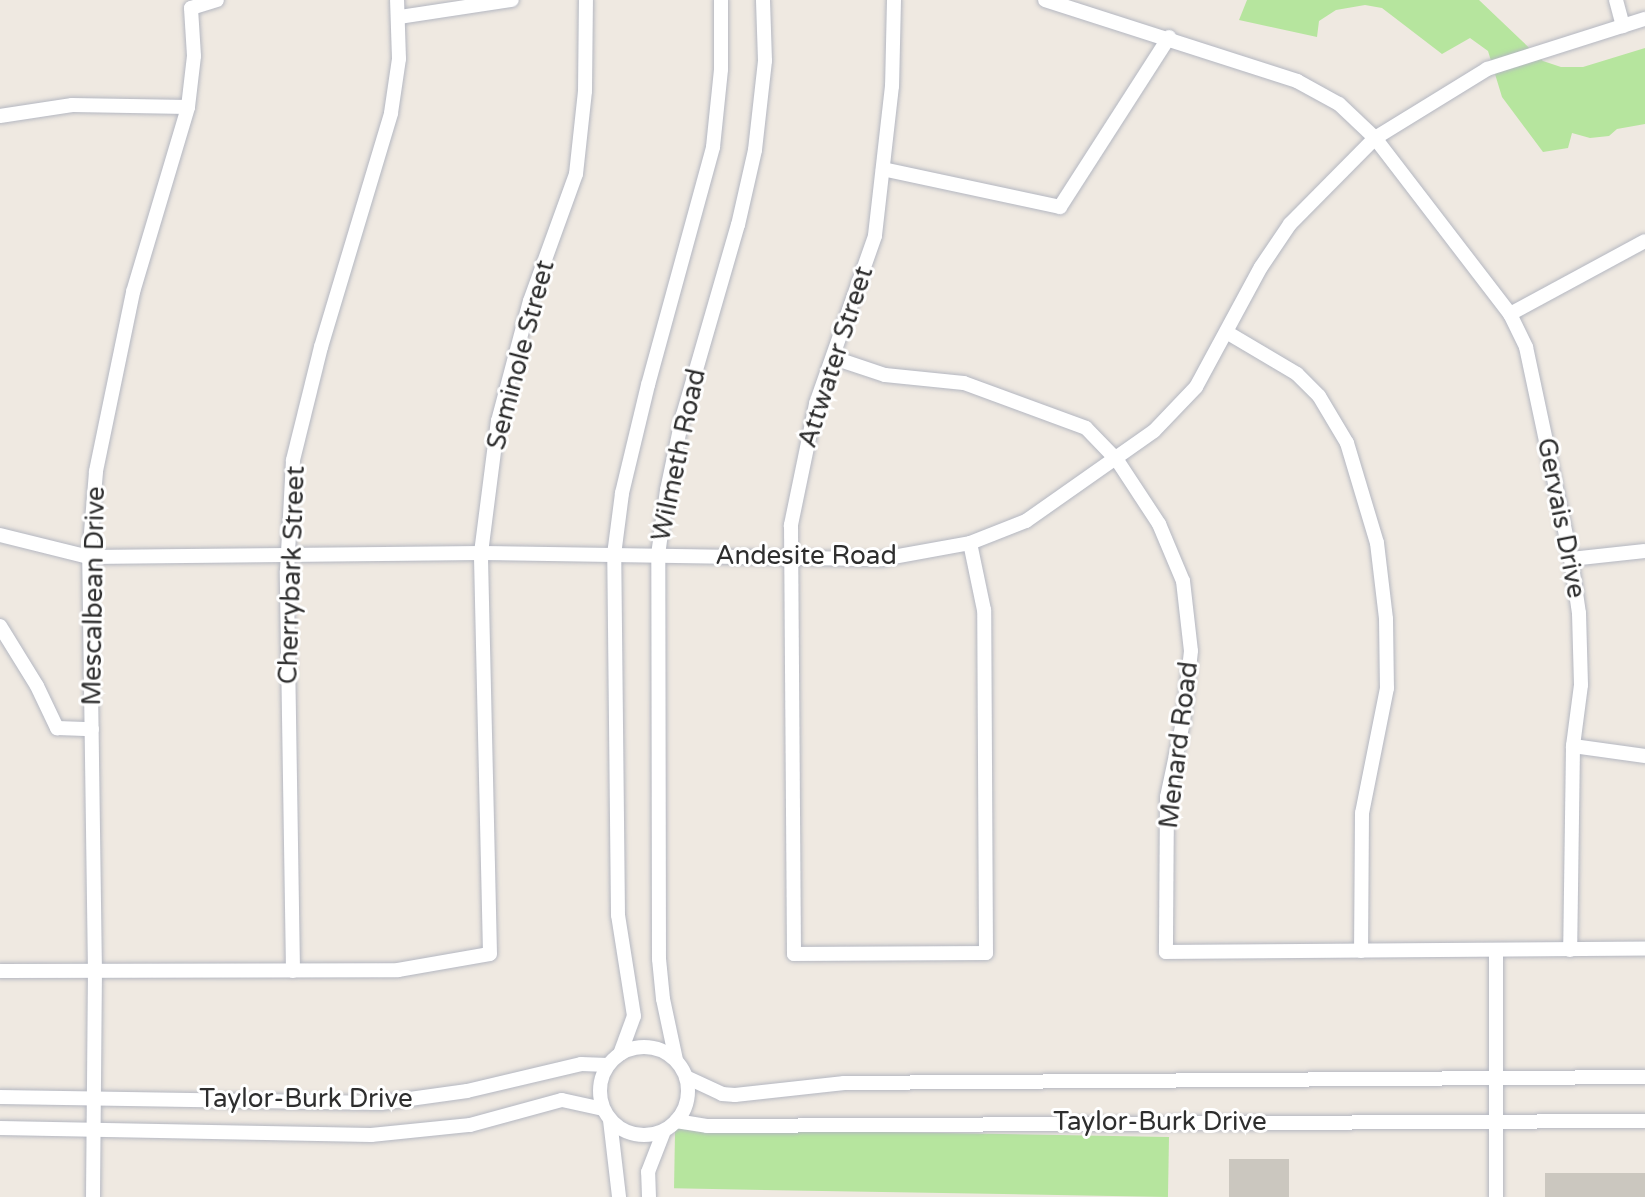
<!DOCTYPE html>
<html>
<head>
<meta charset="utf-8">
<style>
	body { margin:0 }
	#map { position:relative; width:1645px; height:1197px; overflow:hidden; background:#efe9e1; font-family:"Varela Round",sans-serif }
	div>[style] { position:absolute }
	.green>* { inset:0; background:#b6e59e; transform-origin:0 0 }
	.building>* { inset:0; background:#cbc7bf; transform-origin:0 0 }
	.roads { filter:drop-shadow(0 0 2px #b4b7c1) drop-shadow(0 0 2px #b4b7c1) }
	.minor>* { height:14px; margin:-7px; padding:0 7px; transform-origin:7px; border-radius:7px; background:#fff }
	.minor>.ring { margin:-7px; padding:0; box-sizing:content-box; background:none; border:14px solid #fff; border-radius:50% }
	span { translate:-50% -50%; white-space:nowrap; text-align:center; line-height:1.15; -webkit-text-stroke:6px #fff; paint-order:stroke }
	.street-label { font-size:26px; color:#2e2e2e }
</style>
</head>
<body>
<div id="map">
	<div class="green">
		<div style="clip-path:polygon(1247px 0,1479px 0,1543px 61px,1561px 67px,1583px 67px,1645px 48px,1645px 124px,1617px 129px,1609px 136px,1590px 138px,1572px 133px,1568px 148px,1543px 152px,1502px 97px,1488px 51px,1470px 38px,1442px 54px,1382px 8px,1365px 5px,1336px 10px,1319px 21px,1317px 37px,1239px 20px)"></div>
		<div style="left:1169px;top:1137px;width:60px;height:494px;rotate:91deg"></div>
	</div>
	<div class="building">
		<div style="left:1229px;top:1159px;width:60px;height:38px"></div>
		<div style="left:1645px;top:1173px;width:24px;height:100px;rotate:90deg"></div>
	</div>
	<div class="roads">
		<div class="minor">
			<div style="left:894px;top:0;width:86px;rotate:91.3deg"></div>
			<div style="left:892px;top:86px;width:151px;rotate:96.5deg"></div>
			<div style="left:875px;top:236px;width:178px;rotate:109.4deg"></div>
			<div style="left:816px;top:404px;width:124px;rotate:101.7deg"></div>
			<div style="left:791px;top:525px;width:429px;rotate:89.6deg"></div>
			<div style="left:794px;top:954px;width:192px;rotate:-0.3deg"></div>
			<div style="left:986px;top:953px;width:343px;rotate:-90.3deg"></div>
			<div style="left:984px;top:610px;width:68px;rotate:-101.8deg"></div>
			<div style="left:1045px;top:0;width:265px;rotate:17.8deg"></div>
			<div style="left:1297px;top:81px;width:48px;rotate:28.7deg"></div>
			<div style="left:1339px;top:104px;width:50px;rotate:43.4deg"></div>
			<div style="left:1375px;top:138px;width:222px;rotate:52.5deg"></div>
			<div style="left:1510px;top:314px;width:37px;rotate:64deg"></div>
			<div style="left:1526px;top:347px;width:217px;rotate:78deg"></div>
			<div style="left:1571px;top:559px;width:55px;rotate:81.6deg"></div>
			<div style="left:1579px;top:613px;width:72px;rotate:88.4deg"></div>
			<div style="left:1581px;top:685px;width:62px;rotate:97.5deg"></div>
			<div style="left:1573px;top:746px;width:204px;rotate:90.8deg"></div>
			<div style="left:1616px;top:0;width:27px;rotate:75deg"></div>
			<div style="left:399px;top:17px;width:114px;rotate:-8.6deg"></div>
			<div style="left:0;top:116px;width:73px;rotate:-8.7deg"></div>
			<div style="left:72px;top:105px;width:116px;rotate:1deg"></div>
			<div style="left:883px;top:169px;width:181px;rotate:12.1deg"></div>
			<div style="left:1060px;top:207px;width:202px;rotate:-57.3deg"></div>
			<div style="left:1510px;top:314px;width:153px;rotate:-28.4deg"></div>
			<div style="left:1228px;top:333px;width:80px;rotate:30.7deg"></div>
			<div style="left:1297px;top:374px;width:31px;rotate:45deg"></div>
			<div style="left:1319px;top:396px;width:55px;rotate:59.2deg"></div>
			<div style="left:1347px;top:443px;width:104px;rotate:73.3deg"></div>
			<div style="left:1377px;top:543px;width:77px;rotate:83.2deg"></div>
			<div style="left:1386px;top:619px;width:69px;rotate:89.2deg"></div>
			<div style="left:1387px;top:688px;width:127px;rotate:101.3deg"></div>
			<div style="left:1362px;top:813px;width:138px;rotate:90.4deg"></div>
			<div style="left:834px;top:358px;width:54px;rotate:18.4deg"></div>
			<div style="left:885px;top:375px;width:79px;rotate:5.8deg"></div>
			<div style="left:964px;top:383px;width:130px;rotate:20.2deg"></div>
			<div style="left:1086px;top:428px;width:45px;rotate:45.9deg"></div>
			<div style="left:1117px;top:460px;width:77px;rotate:56.7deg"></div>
			<div style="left:1159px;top:524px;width:62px;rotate:67.2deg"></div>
			<div style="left:1183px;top:581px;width:70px;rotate:83.5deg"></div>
			<div style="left:1191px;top:651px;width:71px;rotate:96.4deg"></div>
			<div style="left:1183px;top:722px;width:77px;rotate:102deg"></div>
			<div style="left:1167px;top:797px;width:155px;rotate:90.4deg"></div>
			<div style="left:1166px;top:952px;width:479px;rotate:-0.4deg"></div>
			<div style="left:0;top:535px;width:92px;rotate:13.9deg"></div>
			<div style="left:89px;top:557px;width:392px;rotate:-0.6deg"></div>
			<div style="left:481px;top:553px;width:401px;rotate:0.9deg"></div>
			<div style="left:882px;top:559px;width:89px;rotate:-10.3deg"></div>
			<div style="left:970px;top:543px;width:60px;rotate:-21.4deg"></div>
			<div style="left:1026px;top:521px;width:156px;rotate:-35.1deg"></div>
			<div style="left:1154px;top:431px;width:61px;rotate:-46.3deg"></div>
			<div style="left:1196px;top:387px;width:136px;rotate:-61.6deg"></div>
			<div style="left:1261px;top:267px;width:52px;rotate:-56deg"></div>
			<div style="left:1290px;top:224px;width:121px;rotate:-45.3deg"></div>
			<div style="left:1375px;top:138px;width:132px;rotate:-31.6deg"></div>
			<div style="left:1487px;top:69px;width:166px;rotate:-17.6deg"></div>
			<div style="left:1571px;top:559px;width:74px;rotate:-6.2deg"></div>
			<div style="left:0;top:626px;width:70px;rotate:58.3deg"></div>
			<div style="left:37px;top:686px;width:47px;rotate:64.5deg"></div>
			<div style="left:57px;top:728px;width:35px;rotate:2deg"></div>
			<div style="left:1573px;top:746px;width:73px;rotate:7.9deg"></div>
			<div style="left:1496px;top:950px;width:247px;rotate:90deg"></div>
			<div style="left:0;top:971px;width:398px;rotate:-0.1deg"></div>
			<div style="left:398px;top:970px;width:93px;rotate:-9.9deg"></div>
			<div style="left:490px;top:954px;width:401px;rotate:-91.3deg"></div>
			<div style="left:481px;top:553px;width:133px;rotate:-82.7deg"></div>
			<div style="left:498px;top:421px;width:124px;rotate:-75.1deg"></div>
			<div style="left:530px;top:301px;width:135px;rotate:-70.1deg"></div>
			<div style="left:576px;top:174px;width:83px;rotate:-83.8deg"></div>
			<div style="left:585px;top:91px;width:91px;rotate:-89.4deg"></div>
			<div style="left:293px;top:971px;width:400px;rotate:-90.9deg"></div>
			<div style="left:287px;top:571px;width:111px;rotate:-86.9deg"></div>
			<div style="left:293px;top:460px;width:116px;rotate:-76.1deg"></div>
			<div style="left:321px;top:347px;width:244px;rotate:-73.3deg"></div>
			<div style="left:391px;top:113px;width:55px;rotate:-81.6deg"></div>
			<div style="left:399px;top:59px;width:59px;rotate:-91.9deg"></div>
			<div class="ring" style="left:600px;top:1047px;width:74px;height:74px"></div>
			<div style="left:620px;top:1054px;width:40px;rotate:-69.8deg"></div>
			<div style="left:634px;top:1016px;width:102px;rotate:-99deg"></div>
			<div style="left:618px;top:915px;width:360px;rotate:-90.6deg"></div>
			<div style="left:614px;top:555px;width:63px;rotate:-82.6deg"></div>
			<div style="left:622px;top:493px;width:111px;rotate:-76.5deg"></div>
			<div style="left:648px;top:385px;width:247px;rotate:-74.7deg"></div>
			<div style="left:713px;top:147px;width:78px;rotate:-84.1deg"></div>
			<div style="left:721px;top:69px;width:69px;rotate:-90deg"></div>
			<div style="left:676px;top:1060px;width:62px;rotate:-102deg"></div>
			<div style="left:663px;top:999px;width:40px;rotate:-95.7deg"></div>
			<div style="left:659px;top:959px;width:404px;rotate:-90.1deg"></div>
			<div style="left:658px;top:555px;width:66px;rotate:-82.1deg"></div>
			<div style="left:667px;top:490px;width:77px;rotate:-78deg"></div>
			<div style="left:683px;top:415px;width:198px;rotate:-73.9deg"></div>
			<div style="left:738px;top:225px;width:77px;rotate:-77.2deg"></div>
			<div style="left:755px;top:150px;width:90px;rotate:-83.6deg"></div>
			<div style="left:765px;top:61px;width:61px;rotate:-91.9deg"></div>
			<div style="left:686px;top:1077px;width:40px;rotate:25deg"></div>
			<div style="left:722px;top:1094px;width:13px;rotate:4deg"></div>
			<div style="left:735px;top:1095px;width:110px;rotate:-6.3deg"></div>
			<div style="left:844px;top:1083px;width:801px;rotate:-0.43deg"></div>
			<div style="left:0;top:1097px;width:381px;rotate:0.9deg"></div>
			<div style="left:381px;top:1103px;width:87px;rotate:-7.9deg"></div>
			<div style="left:467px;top:1091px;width:117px;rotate:-13.3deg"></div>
			<div style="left:581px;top:1064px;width:27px;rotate:2deg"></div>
			<div style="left:610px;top:1120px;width:78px;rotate:83.3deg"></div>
			<div style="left:676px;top:1121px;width:31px;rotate:9deg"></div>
			<div style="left:707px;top:1126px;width:938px;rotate:-0.31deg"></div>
			<div style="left:0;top:1128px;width:371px;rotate:1.1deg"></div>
			<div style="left:371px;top:1135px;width:100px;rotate:-5.8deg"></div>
			<div style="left:470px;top:1125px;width:95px;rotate:-15.2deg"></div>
			<div style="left:562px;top:1100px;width:42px;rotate:12.4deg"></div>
			<div style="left:93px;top:1197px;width:224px;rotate:-89.5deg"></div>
			<div style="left:95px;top:973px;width:416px;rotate:-90.8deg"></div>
			<div style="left:89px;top:557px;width:86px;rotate:-85.3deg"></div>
			<div style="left:96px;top:471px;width:183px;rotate:-78.3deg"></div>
			<div style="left:133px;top:292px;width:193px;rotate:-73.4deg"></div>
			<div style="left:188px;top:107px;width:51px;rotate:-83.3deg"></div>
			<div style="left:194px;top:56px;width:48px;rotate:-93.6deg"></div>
			<div style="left:191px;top:8px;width:27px;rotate:-17deg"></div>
			<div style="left:649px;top:1197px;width:25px;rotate:-92deg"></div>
			<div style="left:648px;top:1172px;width:44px;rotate:-68.7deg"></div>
		</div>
	</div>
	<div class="street-label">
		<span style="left:521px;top:355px;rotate:-75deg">Seminole Street</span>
		<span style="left:836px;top:357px;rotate:-72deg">Attwater Street</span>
		<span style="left:679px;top:455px;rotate:-78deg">Wilmeth Road</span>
		<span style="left:1561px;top:518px;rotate:79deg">Gervais Drive</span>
		<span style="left:806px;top:556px">Andesite Road</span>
		<span style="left:292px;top:575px;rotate:-88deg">Cherrybark Street</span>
		<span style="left:94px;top:596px;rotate:-89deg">Mescalbean Drive</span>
		<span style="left:1179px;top:745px;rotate:-83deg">Menard Road</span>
		<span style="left:306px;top:1099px">Taylor-Burk Drive</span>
		<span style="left:1160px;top:1122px">Taylor-Burk Drive</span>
	</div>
</div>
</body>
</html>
